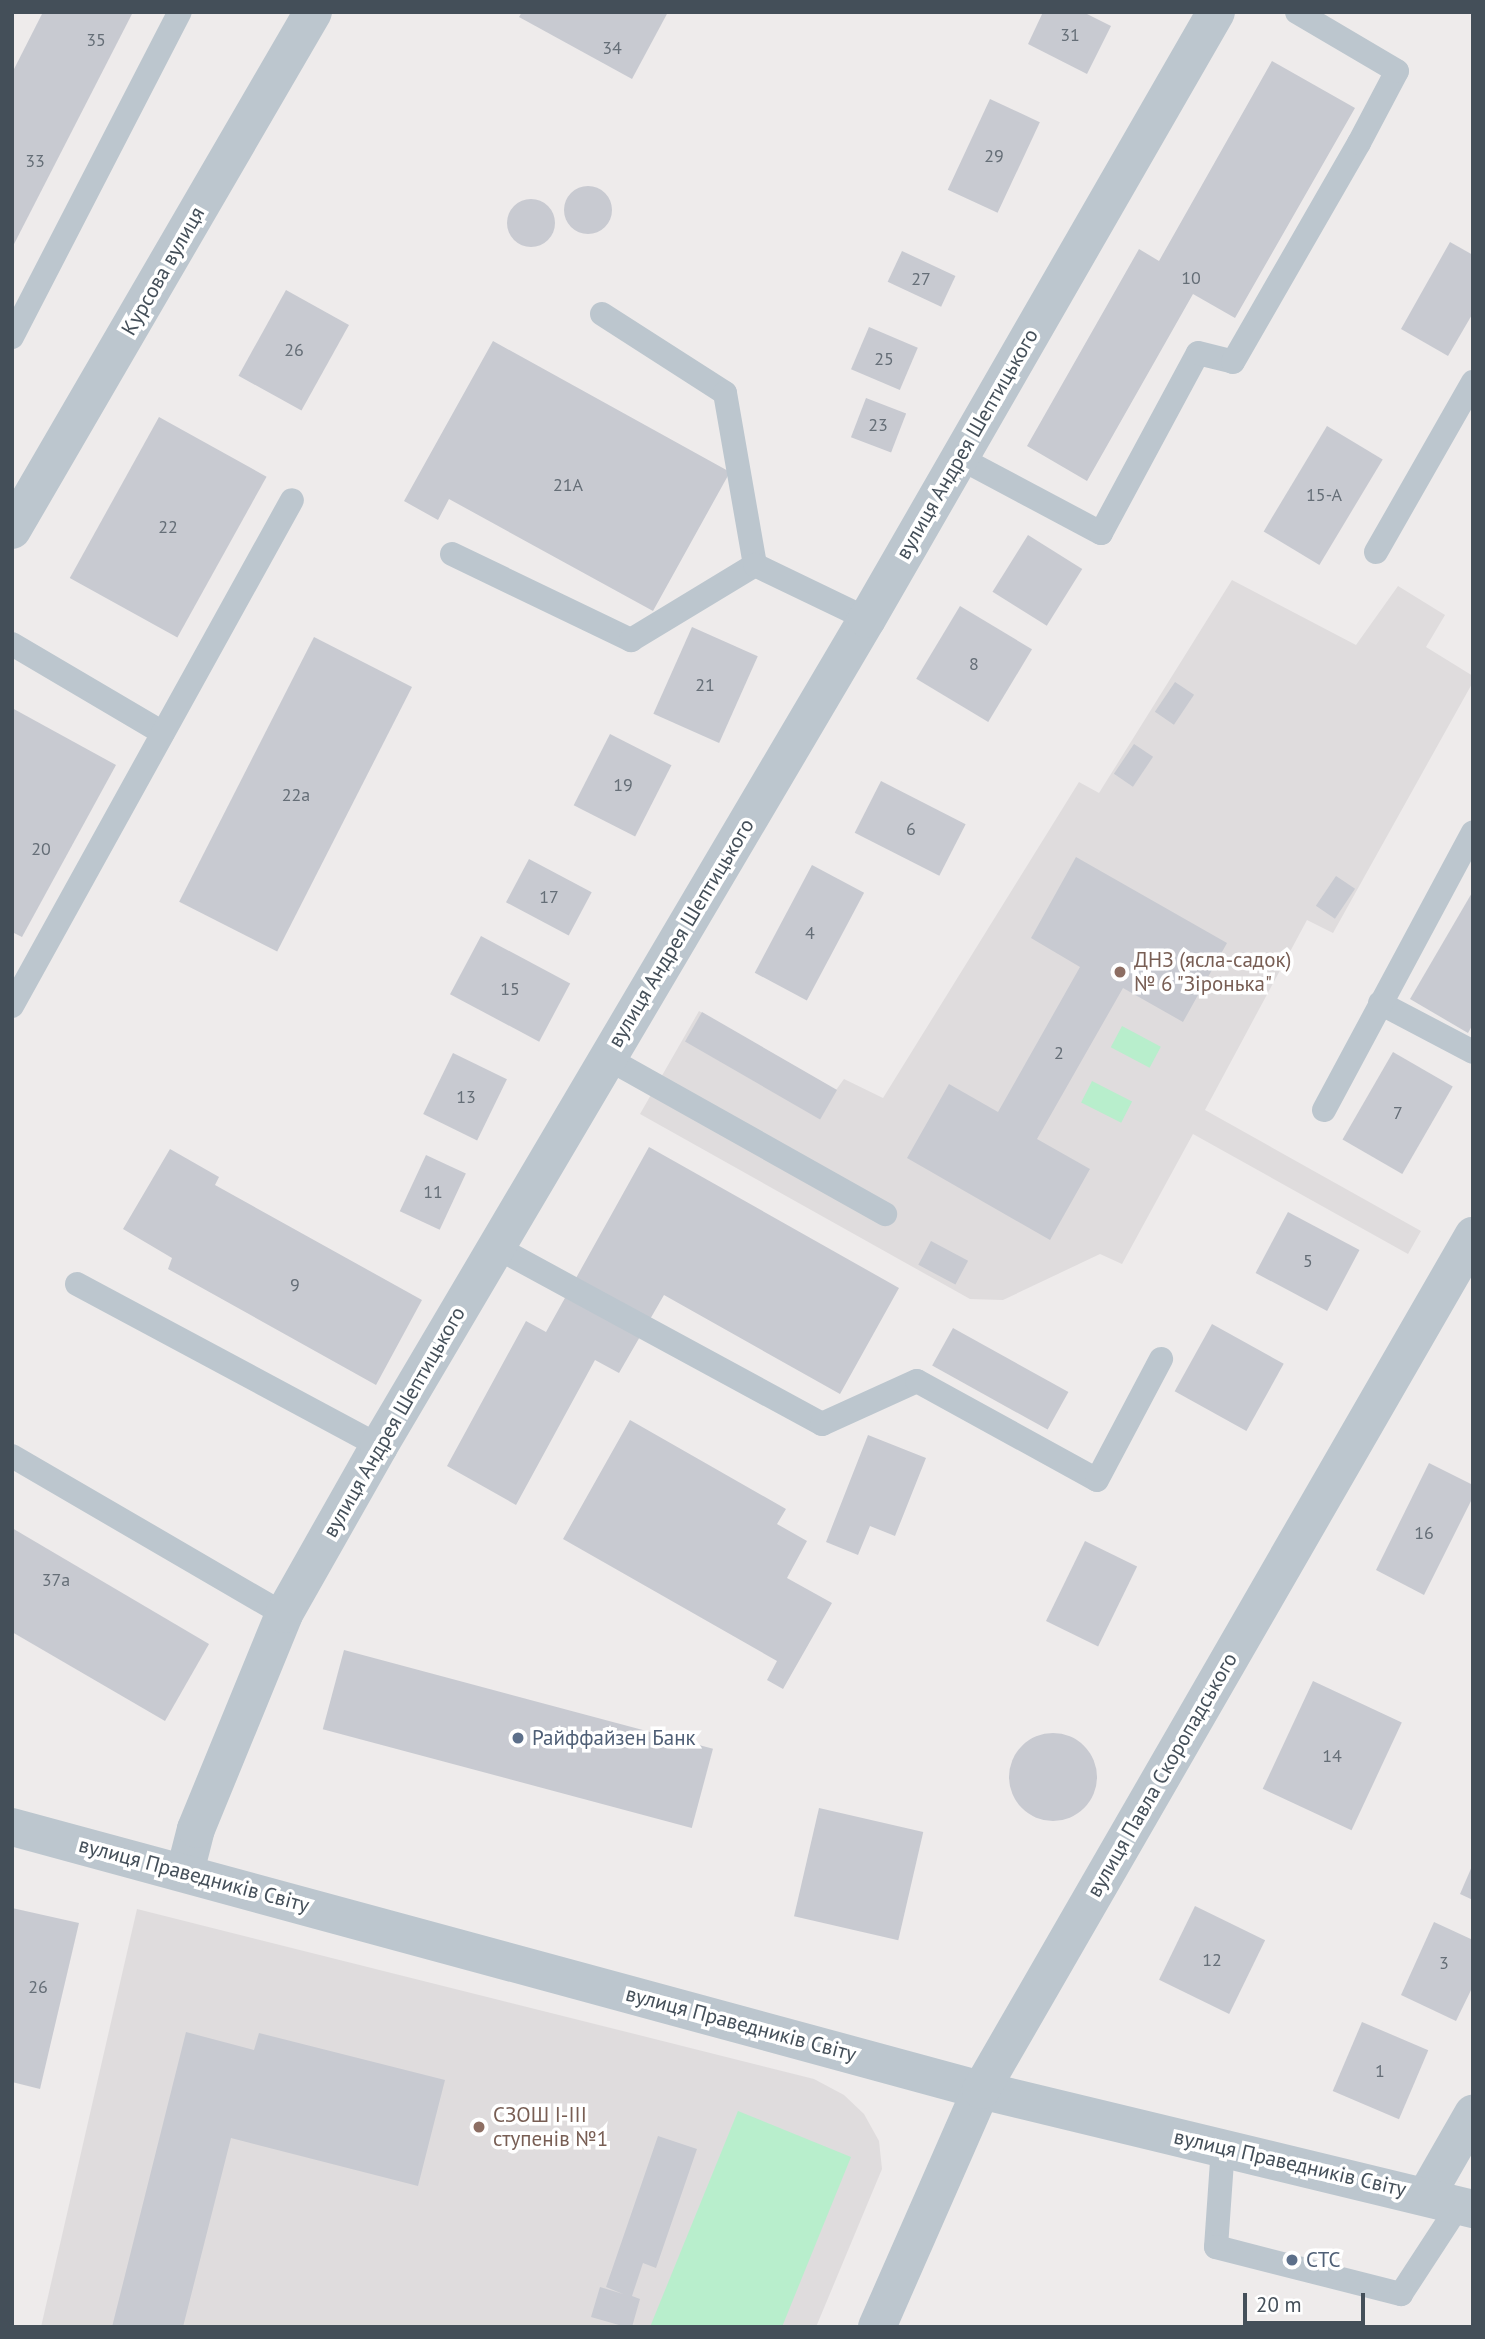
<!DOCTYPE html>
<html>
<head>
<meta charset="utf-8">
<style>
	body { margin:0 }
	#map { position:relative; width:1485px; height:2339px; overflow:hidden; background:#eeebeb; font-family:"PT Sans",sans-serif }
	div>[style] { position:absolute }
	.education>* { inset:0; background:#dfdcdd }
	.green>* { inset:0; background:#b8eecc; transform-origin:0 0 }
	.building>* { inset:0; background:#c8cad1; transform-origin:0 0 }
	.round { border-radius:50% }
	.service>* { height:24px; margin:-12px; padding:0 12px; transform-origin:12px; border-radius:12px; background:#bcc6ce }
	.minor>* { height:38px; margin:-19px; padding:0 19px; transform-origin:19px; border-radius:19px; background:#bcc6ce }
	.tertiary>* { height:38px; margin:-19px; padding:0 19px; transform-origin:19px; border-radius:19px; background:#bcc6ce }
	.dots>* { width:19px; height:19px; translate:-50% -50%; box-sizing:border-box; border:4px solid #fff; border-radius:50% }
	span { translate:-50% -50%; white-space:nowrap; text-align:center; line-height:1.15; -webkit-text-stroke:7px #fff; paint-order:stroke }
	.number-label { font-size:18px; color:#656e77 }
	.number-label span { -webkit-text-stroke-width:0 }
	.street-label { font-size:21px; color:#444f59 }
	.education-label { font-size:21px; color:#785e54 }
	.left { translate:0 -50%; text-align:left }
	.service-label { font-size:21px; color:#4e5e75 }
	.frame { position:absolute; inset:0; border:14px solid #444f59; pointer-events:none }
	.scale { position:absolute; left:1243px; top:2293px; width:122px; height:32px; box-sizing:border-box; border:4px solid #444f59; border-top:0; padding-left:9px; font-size:21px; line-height:24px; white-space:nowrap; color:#444f59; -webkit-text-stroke:5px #fff; paint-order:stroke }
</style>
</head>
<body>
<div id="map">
	<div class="education">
		<div style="clip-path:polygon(1232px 580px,1356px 645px,1398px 586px,1445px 615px,1426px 647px,1473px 676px,1473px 682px,1333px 933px,1307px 920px,1205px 1110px,1421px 1231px,1408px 1254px,1193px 1134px,1122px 1264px,1100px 1254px,1003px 1300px,970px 1299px,640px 1114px,699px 1011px,836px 1090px,844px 1079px,883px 1098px,1079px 782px,1099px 793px)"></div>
		<div style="clip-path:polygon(137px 1909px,814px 2079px,844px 2095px,864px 2114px,879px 2141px,882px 2169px,816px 2327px,41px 2327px)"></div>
	</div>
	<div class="green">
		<div style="left:1122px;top:1026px;width:44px;height:24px;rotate:28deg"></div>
		<div style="left:1092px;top:1081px;width:45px;height:24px;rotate:27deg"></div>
		<div style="clip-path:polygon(738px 2111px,851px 2157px,782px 2327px,650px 2327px)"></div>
	</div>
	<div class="building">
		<div style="clip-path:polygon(43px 12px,133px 12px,12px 248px,12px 73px)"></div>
		<div style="clip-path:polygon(522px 12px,668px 12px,632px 79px,519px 17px)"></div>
		<div style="clip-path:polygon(1043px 12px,1083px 12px,1111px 26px,1087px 74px,1028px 44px)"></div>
		<div style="clip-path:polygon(1272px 61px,1355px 108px,1235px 318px,1193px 294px,1087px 481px,1027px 446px,1139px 249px,1159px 261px)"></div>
		<div style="left:990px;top:99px;width:55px;height:100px;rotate:25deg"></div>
		<div class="round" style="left:564px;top:186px;width:48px;height:48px"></div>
		<div class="round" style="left:507px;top:199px;width:48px;height:48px"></div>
		<div style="clip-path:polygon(1450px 242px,1473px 255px,1473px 313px,1448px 356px,1401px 329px)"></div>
		<div style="left:902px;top:251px;width:59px;height:34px;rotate:25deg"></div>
		<div style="left:286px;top:290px;width:72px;height:98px;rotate:29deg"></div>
		<div style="left:869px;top:327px;width:53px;height:46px;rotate:23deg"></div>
		<div style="clip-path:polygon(493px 341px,730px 472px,653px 611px,449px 499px,438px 520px,404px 501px)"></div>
		<div style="left:866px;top:398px;width:43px;height:42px;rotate:21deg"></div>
		<div style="left:159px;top:417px;width:123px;height:184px;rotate:29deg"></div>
		<div style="left:1327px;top:426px;width:65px;height:123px;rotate:31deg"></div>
		<div style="left:1028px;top:535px;width:64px;height:67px;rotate:32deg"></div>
		<div style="left:960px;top:606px;width:84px;height:85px;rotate:31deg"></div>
		<div style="left:692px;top:627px;width:72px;height:95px;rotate:24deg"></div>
		<div style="left:314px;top:637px;width:110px;height:297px;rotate:27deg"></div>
		<div style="left:1175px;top:682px;width:23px;height:36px;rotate:34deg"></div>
		<div style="clip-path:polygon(12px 708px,116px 765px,22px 937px,12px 932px)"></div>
		<div style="left:610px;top:734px;width:69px;height:80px;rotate:27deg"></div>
		<div style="left:1134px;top:744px;width:23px;height:36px;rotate:34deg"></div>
		<div style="left:881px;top:781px;width:95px;height:58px;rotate:27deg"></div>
		<div style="clip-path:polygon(1076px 857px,1227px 943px,1183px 1022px,1123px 988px,1037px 1139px,1090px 1169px,1050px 1240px,907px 1158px,949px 1084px,998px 1112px,1080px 967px,1031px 938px)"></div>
		<div style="left:529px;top:859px;width:71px;height:49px;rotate:28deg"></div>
		<div style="left:812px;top:865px;width:59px;height:122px;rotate:28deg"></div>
		<div style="left:1336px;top:876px;width:23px;height:36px;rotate:34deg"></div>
		<div style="clip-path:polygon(1473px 891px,1473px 1024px,1468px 1033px,1410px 999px)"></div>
		<div style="left:481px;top:936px;width:101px;height:66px;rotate:28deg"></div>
		<div style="left:702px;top:1012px;width:156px;height:34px;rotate:30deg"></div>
		<div style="left:1393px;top:1052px;width:69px;height:101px;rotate:30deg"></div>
		<div style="left:453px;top:1053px;width:60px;height:68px;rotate:26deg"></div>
		<div style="clip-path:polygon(649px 1147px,899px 1288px,840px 1394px,664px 1295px,619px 1373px,595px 1360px,516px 1505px,447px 1466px,526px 1321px,546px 1332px)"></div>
		<div style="clip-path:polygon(170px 1149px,219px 1177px,215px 1185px,422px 1300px,376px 1385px,168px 1269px,172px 1258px,123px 1229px)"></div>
		<div style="left:426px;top:1155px;width:44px;height:62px;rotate:25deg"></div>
		<div style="left:1288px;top:1212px;width:81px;height:69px;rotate:28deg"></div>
		<div style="left:931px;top:1241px;width:42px;height:27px;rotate:28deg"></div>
		<div style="left:1212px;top:1324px;width:82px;height:77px;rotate:29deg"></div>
		<div style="left:953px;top:1328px;width:132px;height:43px;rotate:29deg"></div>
		<div style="clip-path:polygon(630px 1420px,786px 1509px,777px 1524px,807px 1541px,787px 1578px,832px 1603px,783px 1689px,767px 1680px,777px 1661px,563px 1539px)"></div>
		<div style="clip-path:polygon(868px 1435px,926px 1458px,895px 1536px,870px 1526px,858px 1555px,826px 1542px)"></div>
		<div style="clip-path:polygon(1429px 1463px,1473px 1485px,1473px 1497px,1424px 1595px,1376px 1570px)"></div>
		<div style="clip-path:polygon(12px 1528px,209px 1644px,165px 1721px,12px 1632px)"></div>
		<div style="left:1085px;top:1541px;width:58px;height:89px;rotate:26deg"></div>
		<div style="left:344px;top:1650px;width:382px;height:82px;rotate:15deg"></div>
		<div style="left:1313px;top:1681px;width:98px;height:119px;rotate:25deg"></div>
		<div class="round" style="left:1009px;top:1733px;width:88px;height:88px"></div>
		<div style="left:819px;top:1808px;width:107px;height:111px;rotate:13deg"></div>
		<div style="clip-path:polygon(1473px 1864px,1473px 1900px,1460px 1894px)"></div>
		<div style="left:1195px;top:1906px;width:78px;height:82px;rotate:26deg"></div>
		<div style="clip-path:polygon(12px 1908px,79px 1923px,40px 2089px,12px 2082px)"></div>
		<div style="clip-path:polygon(1434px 1922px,1473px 1940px,1473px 1986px,1456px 2021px,1401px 1995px)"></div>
		<div style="left:1362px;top:2022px;width:72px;height:75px;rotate:23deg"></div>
		<div style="clip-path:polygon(186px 2032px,254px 2050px,259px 2033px,445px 2080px,418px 2186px,231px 2138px,183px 2327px,112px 2327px)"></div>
		<div style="clip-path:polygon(658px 2136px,697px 2149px,656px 2268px,643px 2263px,632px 2296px,640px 2299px,632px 2327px,626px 2327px,591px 2317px,600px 2287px,623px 2294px,606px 2287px)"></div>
	</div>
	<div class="service">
		<div style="left:602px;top:314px;width:146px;rotate:32.7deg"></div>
		<div style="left:725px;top:393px;width:175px;rotate:80.1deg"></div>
		<div style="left:12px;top:337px;width:366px;rotate:-62.7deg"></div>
		<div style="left:958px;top:457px;width:162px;rotate:28deg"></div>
		<div style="left:1101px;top:533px;width:204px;rotate:-61.7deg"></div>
		<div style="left:1198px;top:353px;width:36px;rotate:14deg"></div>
		<div style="left:1233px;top:362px;width:253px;rotate:-60.1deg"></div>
		<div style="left:1359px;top:143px;width:81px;rotate:-62.2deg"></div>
		<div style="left:1397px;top:71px;width:116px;rotate:-149.5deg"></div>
		<div style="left:1376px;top:552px;width:196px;rotate:-60.3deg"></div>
		<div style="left:452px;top:554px;width:199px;rotate:25.7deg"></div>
		<div style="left:631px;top:640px;width:145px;rotate:-31.2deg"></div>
		<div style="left:755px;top:565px;width:124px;rotate:25.7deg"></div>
		<div style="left:12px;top:644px;width:175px;rotate:30.5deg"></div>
		<div style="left:1380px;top:1003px;width:105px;rotate:27.8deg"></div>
		<div style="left:12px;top:1006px;width:578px;rotate:-61.04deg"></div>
		<div style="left:607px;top:1058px;width:319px;rotate:29.3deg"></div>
		<div style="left:1324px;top:1110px;width:315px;rotate:-61.8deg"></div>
		<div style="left:496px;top:1247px;width:371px;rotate:28.5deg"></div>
		<div style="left:822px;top:1424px;width:104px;rotate:-24.4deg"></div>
		<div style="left:917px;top:1381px;width:205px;rotate:28.8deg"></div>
		<div style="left:1097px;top:1480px;width:137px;rotate:-62.1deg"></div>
		<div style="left:77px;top:1284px;width:343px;rotate:28.2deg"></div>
		<div style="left:12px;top:1456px;width:315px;rotate:30.2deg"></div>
		<div style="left:1223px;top:2147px;width:100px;rotate:94deg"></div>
		<div style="left:1216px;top:2247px;width:191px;rotate:14.3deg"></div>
		<div style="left:1401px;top:2294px;width:106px;rotate:-56.9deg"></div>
	</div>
	<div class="minor">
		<div style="left:12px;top:530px;width:599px;rotate:-59.84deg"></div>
		<div style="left:185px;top:1872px;width:44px;rotate:-75.7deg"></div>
		<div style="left:196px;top:1829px;width:232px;rotate:-67.7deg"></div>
		<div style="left:284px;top:1614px;width:193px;rotate:-60.5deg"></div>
		<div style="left:379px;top:1446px;width:960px;rotate:-59.46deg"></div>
		<div style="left:867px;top:619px;width:700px;rotate:-60.1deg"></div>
		<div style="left:1426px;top:2196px;width:95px;rotate:-60.2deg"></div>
	</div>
	<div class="tertiary">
		<div style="left:12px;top:1827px;width:1004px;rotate:15.19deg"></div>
		<div style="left:981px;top:2090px;width:506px;rotate:13.6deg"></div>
		<div style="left:877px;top:2327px;width:259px;rotate:-66.3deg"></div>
		<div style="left:981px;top:2090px;width:986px;rotate:-60.05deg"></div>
	</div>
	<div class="dots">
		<div style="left:1120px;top:972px;background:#8d6e63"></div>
		<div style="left:518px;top:1738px;background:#5c6f8a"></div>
		<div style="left:479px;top:2127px;background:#8d6e63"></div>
		<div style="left:1292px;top:2260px;background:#5c6f8a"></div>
	</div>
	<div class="number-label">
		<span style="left:1070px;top:35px">31</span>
		<span style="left:96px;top:40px">35</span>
		<span style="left:612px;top:48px">34</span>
		<span style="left:994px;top:156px">29</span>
		<span style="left:35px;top:161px">33</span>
		<span style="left:1191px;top:278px">10</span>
		<span style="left:921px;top:279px">27</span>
		<span style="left:294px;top:350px">26</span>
		<span style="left:884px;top:359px">25</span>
		<span style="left:878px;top:425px">23</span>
		<span style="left:568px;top:485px">21А</span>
		<span style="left:1324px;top:495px">15-А</span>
		<span style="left:168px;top:527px">22</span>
		<span style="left:974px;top:664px">8</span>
		<span style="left:705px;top:685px">21</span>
		<span style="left:623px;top:785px">19</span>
		<span style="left:296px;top:795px">22а</span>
		<span style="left:911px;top:829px">6</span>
		<span style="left:41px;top:849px">20</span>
		<span style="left:549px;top:897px">17</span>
		<span style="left:810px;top:933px">4</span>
		<span style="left:510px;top:989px">15</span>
		<span style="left:1059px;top:1053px">2</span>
		<span style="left:466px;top:1097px">13</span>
		<span style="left:1398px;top:1113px">7</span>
		<span style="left:433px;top:1192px">11</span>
		<span style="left:1308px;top:1261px">5</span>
		<span style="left:295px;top:1285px">9</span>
		<span style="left:1424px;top:1533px">16</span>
		<span style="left:56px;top:1580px">37а</span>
		<span style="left:1332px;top:1756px">14</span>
		<span style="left:1212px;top:1960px">12</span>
		<span style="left:1444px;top:1963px">3</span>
		<span style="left:38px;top:1987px">26</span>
		<span style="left:1380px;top:2071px">1</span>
	</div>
	<div class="street-label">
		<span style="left:163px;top:271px;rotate:-60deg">Курсова вулиця</span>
		<span style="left:967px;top:444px;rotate:-60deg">вулиця Андрея Шептицького</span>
		<span style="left:681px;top:933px;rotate:-59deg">вулиця Андрея Шептицького</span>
		<span style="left:394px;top:1422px;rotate:-60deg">вулиця Андрея Шептицького</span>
		<span style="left:1162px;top:1775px;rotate:-60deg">вулиця Павла Скоропадського</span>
		<span style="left:194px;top:1875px;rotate:15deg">вулиця Праведників Світу</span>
		<span style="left:741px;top:2024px;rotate:15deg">вулиця Праведників Світу</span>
		<span style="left:1290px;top:2163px;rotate:13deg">вулиця Праведників Світу</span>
	</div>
	<div class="education-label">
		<span class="left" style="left:1134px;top:972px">ДНЗ (ясла-садок)<br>№ 6 "Зіронька"</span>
		<span class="left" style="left:493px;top:2127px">СЗОШ І-ІІІ<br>ступенів №1</span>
	</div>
	<div class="service-label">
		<span class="left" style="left:532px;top:1738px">Райффайзен Банк</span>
		<span class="left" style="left:1306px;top:2260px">СТС</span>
	</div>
	<div class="frame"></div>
	<div class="scale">20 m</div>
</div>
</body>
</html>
